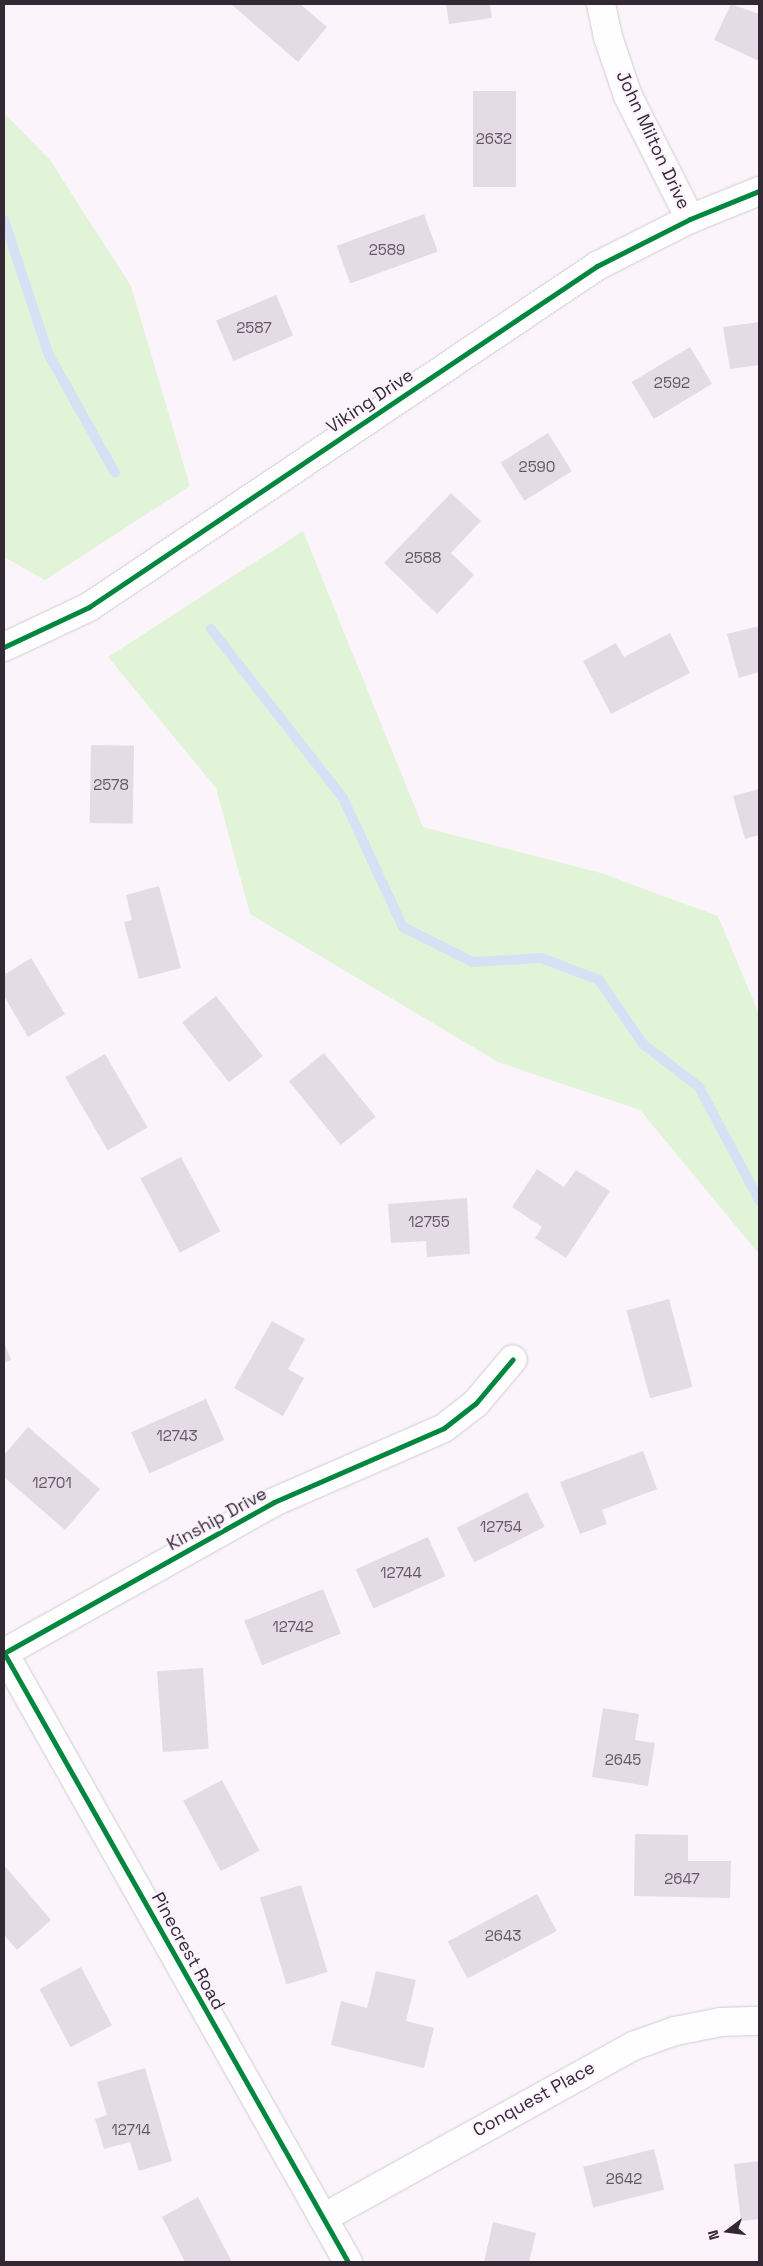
<!DOCTYPE html>
<html>
<head>
<meta charset="utf-8">
<style>
	body { margin:0 }
	#map { position:relative; width:763px; height:2266px; overflow:hidden; background:#fbf5fb; font-family:"Space Grotesk",sans-serif }
	div>[style] { position:absolute }
	.green>* { inset:0; background:#e2f4d8 }
	.stream>* { height:10px; margin:-5px; padding:0 5px; transform-origin:5px; border-radius:5px; background:#d7e1f5 }
	.building>* { inset:0; background:#e4dce4; transform-origin:0 0 }
	.roads { filter:drop-shadow(0 0 1px #d2cad3) drop-shadow(0 0 1px #d2cad3) }
	.minor>* { height:28px; margin:-14px; padding:0 14px; transform-origin:14px; border-radius:14px; background:#fefefe }
	.cycleway>* { height:5px; margin:-2.5px; padding:0 2.5px; transform-origin:2.5px; border-radius:2.5px; background:#00873e }
	span { translate:-50% -50%; white-space:nowrap; text-align:center; line-height:1.15; -webkit-text-stroke:4px #fdf2fe; paint-order:stroke }
	.number-label { font-size:15px; color:#625863 }
	.number-label span { -webkit-text-stroke-width:0 }
	.street-label { font-size:18px; color:#332934 }
	.frame { position:absolute; inset:0; border:5px solid #332934; pointer-events:none }
	.north { position:absolute; left:703px; top:2206px; width:50px; height:50px; -webkit-text-stroke:4px #fdf2fe; paint-order:stroke; rotate:255deg; font-size:14px; font-weight:700; line-height:20px; text-align:center; color:#332934 }
	.north::after { content:''; display:block; margin:auto; width:18px; height:22px; background:#332934; clip-path:polygon(50% 0,100% 100%,50% 72%,0 100%) }
</style>
</head>
<body>
<div id="map">
	<div class="green">
		<div style="clip-path:polygon(4px 113px,50px 160px,131px 286px,190px 486px,45px 580px,4px 557px)"></div>
		<div style="clip-path:polygon(303px 531px,423px 827px,601px 873px,718px 916px,759px 1014px,759px 1254px,640px 1110px,498px 1062px,250px 914px,216px 788px,108px 657px)"></div>
	</div>
	<div class="stream">
		<div style="left:4px;top:220px;width:140px;rotate:71.7deg"></div>
		<div style="left:48px;top:353px;width:137px;rotate:60.8deg"></div>
		<div style="left:211px;top:629px;width:214px;rotate:52deg"></div>
		<div style="left:343px;top:798px;width:142px;rotate:65.1deg"></div>
		<div style="left:403px;top:927px;width:78px;rotate:26.6deg"></div>
		<div style="left:473px;top:962px;width:68px;rotate:-3.4deg"></div>
		<div style="left:541px;top:958px;width:62px;rotate:20.8deg"></div>
		<div style="left:599px;top:980px;width:78px;rotate:55.5deg"></div>
		<div style="left:643px;top:1044px;width:71px;rotate:37.5deg"></div>
		<div style="left:699px;top:1087px;width:128px;rotate:62deg"></div>
	</div>
	<div class="building">
		<div style="clip-path:polygon(231px 4px,300px 4px,327px 27px,298px 62px)"></div>
		<div style="clip-path:polygon(446px 4px,490px 4px,492px 18px,449px 24px)"></div>
		<div style="clip-path:polygon(731px 4px,759px 14px,759px 61px,714px 40px)"></div>
		<div style="left:473px;top:91px;width:43px;height:96px"></div>
		<div style="left:424px;top:214px;width:40px;height:93px;rotate:70deg"></div>
		<div style="left:276px;top:295px;width:44px;height:65px;rotate:67deg"></div>
		<div style="clip-path:polygon(759px 322px,759px 365px,730px 369px,723px 327px)"></div>
		<div style="left:690px;top:347px;width:43px;height:68px;rotate:59deg"></div>
		<div style="left:548px;top:433px;width:45px;height:56px;rotate:58deg"></div>
		<div style="clip-path:polygon(451px 493px,481px 521px,451px 553px,474px 575px,437px 614px,384px 563px)"></div>
		<div style="clip-path:polygon(759px 626px,759px 672px,739px 678px,727px 634px)"></div>
		<div style="clip-path:polygon(670px 633px,690px 673px,611px 714px,583px 661px,616px 643px,624px 657px)"></div>
		<div style="left:91px;top:745px;width:43px;height:78px;rotate:1deg"></div>
		<div style="clip-path:polygon(759px 789px,759px 835px,745px 839px,733px 796px)"></div>
		<div style="clip-path:polygon(159px 886px,181px 968px,139px 979px,124px 922px,132px 920px,126px 895px)"></div>
		<div style="clip-path:polygon(31px 958px,65px 1014px,28px 1037px,4px 996px,4px 975px)"></div>
		<div style="left:216px;top:996px;width:76px;height:43px;rotate:52deg"></div>
		<div style="left:324px;top:1053px;width:82px;height:45px;rotate:51deg"></div>
		<div style="left:105px;top:1054px;width:85px;height:46px;rotate:60deg"></div>
		<div style="left:181px;top:1157px;width:84px;height:46px;rotate:62deg"></div>
		<div style="clip-path:polygon(537px 1169px,564px 1187px,576px 1170px,610px 1191px,566px 1258px,535px 1238px,542px 1227px,512px 1207px)"></div>
		<div style="clip-path:polygon(467px 1198px,470px 1254px,427px 1257px,426px 1241px,391px 1243px,388px 1204px)"></div>
		<div style="left:669px;top:1299px;width:91px;height:44px;rotate:75deg"></div>
		<div style="clip-path:polygon(272px 1321px,305px 1339px,288px 1369px,304px 1378px,283px 1416px,234px 1388px)"></div>
		<div style="clip-path:polygon(4px 1342px,11px 1360px,4px 1363px)"></div>
		<div style="left:206px;top:1399px;width:45px;height:82px;rotate:66deg"></div>
		<div style="clip-path:polygon(28px 1427px,100px 1489px,65px 1530px,4px 1477px,4px 1455px)"></div>
		<div style="clip-path:polygon(643px 1451px,657px 1489px,602px 1510px,607px 1524px,580px 1534px,560px 1482px)"></div>
		<div style="left:527px;top:1492px;width:39px;height:79px;rotate:63deg"></div>
		<div style="left:428px;top:1537px;width:43px;height:79px;rotate:66deg"></div>
		<div style="left:323px;top:1589px;width:48px;height:85px;rotate:68deg"></div>
		<div style="left:203px;top:1668px;width:81px;height:46px;rotate:86deg"></div>
		<div style="clip-path:polygon(603px 1708px,639px 1714px,635px 1740px,655px 1743px,648px 1786px,592px 1777px)"></div>
		<div style="left:222px;top:1780px;width:80px;height:44px;rotate:62deg"></div>
		<div style="clip-path:polygon(635px 1834px,688px 1835px,688px 1861px,731px 1861px,730px 1898px,634px 1896px)"></div>
		<div style="clip-path:polygon(4px 1865px,51px 1920px,17px 1950px,4px 1935px)"></div>
		<div style="left:301px;top:1885px;width:91px;height:43px;rotate:73deg"></div>
		<div style="left:537px;top:1894px;width:42px;height:101px;rotate:62deg"></div>
		<div style="left:81px;top:1967px;width:66px;height:47px;rotate:62deg"></div>
		<div style="clip-path:polygon(376px 1971px,416px 1980px,406px 2021px,434px 2028px,424px 2068px,331px 2045px,341px 2001px,367px 2008px)"></div>
		<div style="clip-path:polygon(145px 2068px,172px 2161px,139px 2171px,130px 2142px,104px 2149px,95px 2119px,107px 2115px,97px 2082px)"></div>
		<div style="left:654px;top:2149px;width:42px;height:73px;rotate:76deg"></div>
		<div style="clip-path:polygon(759px 2161px,759px 2219px,741px 2221px,734px 2164px)"></div>
		<div style="clip-path:polygon(198px 2197px,232px 2262px,185px 2262px,162px 2217px)"></div>
		<div style="clip-path:polygon(493px 2222px,536px 2233px,529px 2262px,484px 2262px)"></div>
	</div>
	<div class="roads">
		<div class="minor">
			<div style="left:601px;top:4px;width:34px;rotate:78deg"></div>
			<div style="left:608px;top:37px;width:62px;rotate:71.3deg"></div>
			<div style="left:628px;top:96px;width:138px;rotate:63.2deg"></div>
			<div style="left:4px;top:647px;width:94px;rotate:-25.2deg"></div>
			<div style="left:89px;top:607px;width:612px;rotate:-33.87deg"></div>
			<div style="left:597px;top:266px;width:104px;rotate:-26.8deg"></div>
			<div style="left:690px;top:219px;width:74px;rotate:-22.1deg"></div>
			<div style="left:323px;top:2218px;width:355px;rotate:-29deg"></div>
			<div style="left:633px;top:2046px;width:45px;rotate:-19.7deg"></div>
			<div style="left:675px;top:2031px;width:47px;rotate:-11.1deg"></div>
			<div style="left:721px;top:2022px;width:38px;rotate:-2deg"></div>
			<div style="left:348px;top:2262px;width:699px;rotate:-119.46deg"></div>
			<div style="left:4px;top:1653px;width:309px;rotate:-29.2deg"></div>
			<div style="left:274px;top:1502px;width:185px;rotate:-23.5deg"></div>
			<div style="left:444px;top:1428px;width:41px;rotate:-38deg"></div>
			<div style="left:476px;top:1403px;width:57px;rotate:-49.9deg"></div>
		</div>
	</div>
	<div class="cycleway">
		<div style="left:4px;top:647px;width:94px;rotate:-25.2deg"></div>
		<div style="left:89px;top:607px;width:612px;rotate:-33.87deg"></div>
		<div style="left:597px;top:266px;width:104px;rotate:-26.8deg"></div>
		<div style="left:690px;top:219px;width:74px;rotate:-22.1deg"></div>
		<div style="left:348px;top:2262px;width:699px;rotate:-119.46deg"></div>
		<div style="left:4px;top:1653px;width:309px;rotate:-29.2deg"></div>
		<div style="left:274px;top:1502px;width:185px;rotate:-23.5deg"></div>
		<div style="left:444px;top:1428px;width:41px;rotate:-38deg"></div>
		<div style="left:476px;top:1403px;width:57px;rotate:-49.9deg"></div>
	</div>
	<div class="number-label">
		<span style="left:494px;top:139px">2632</span>
		<span style="left:387px;top:250px">2589</span>
		<span style="left:254px;top:328px">2587</span>
		<span style="left:672px;top:383px">2592</span>
		<span style="left:537px;top:467px">2590</span>
		<span style="left:423px;top:558px">2588</span>
		<span style="left:111px;top:785px">2578</span>
		<span style="left:429px;top:1222px">12755</span>
		<span style="left:177px;top:1436px">12743</span>
		<span style="left:52px;top:1483px">12701</span>
		<span style="left:501px;top:1527px">12754</span>
		<span style="left:401px;top:1573px">12744</span>
		<span style="left:293px;top:1627px">12742</span>
		<span style="left:623px;top:1760px">2645</span>
		<span style="left:682px;top:1879px">2647</span>
		<span style="left:503px;top:1936px">2643</span>
		<span style="left:131px;top:2130px">12714</span>
		<span style="left:624px;top:2179px">2642</span>
	</div>
	<div class="street-label">
		<span style="left:653px;top:140px;rotate:65deg">John Milton Drive</span>
		<span style="left:370px;top:401px;rotate:-34deg">Viking Drive</span>
		<span style="left:217px;top:1519px;rotate:-29deg">Kinship Drive</span>
		<span style="left:188px;top:1951px;rotate:61deg">Pinecrest Road</span>
		<span style="left:534px;top:2099px;rotate:-29deg">Conquest Place</span>
	</div>
	<div class="frame"></div>
	<div class="north">N</div>
</div>
</body>
</html>
